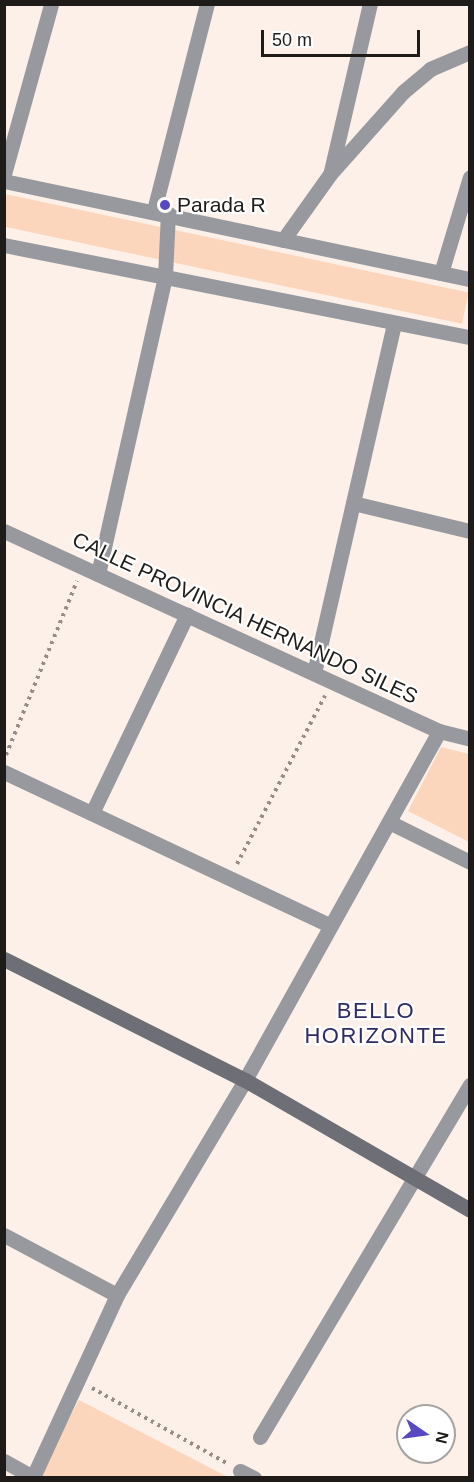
<!DOCTYPE html>
<html>
<head>
<meta charset="utf-8">
<style>
	body { margin:0 }
	#map { position:relative; width:474px; height:1482px; overflow:hidden; background:#fdf0e8; font-family:Arial,sans-serif }
	div>[style] { position:absolute }
	.green>* { inset:0; background:#fcd6bc; transform-origin:0 0 }
	.path>* { height:4px; margin-top:-2px; transform-origin:0; background:repeating-linear-gradient(90deg,#968d88 0 3px,transparent 0 7.5px) }
	.street>* { height:15px; margin:-7.5px; padding:0 7.5px; transform-origin:7.5px; border-radius:7.5px; background:#98999e }
	.secondary>* { height:15px; margin:-7.5px; padding:0 7.5px; transform-origin:7.5px; border-radius:7.5px; background:#6d6e76 }
	.dots>* { width:16px; height:16px; translate:-50% -50%; box-sizing:border-box; border:3px solid #fff; border-radius:50% }
	span { translate:-50% -50%; white-space:nowrap; text-align:center; line-height:1.15; -webkit-text-stroke:4.5px #fff; paint-order:stroke }
	.poi-label { font-size:21px; color:#1f1b18 }
	.left { translate:0 -50%; text-align:left }
	.street-label { font-size:21px; color:#1f1b18 }
	.neighbourhood-label { font-size:22px; color:#302b66; letter-spacing:1.5px }
	.frame { position:absolute; inset:0; border:6px solid #1f1b18; pointer-events:none }
	.north { position:absolute; left:396px; top:1404px; width:60px; height:60px; box-sizing:border-box; background:#fff; border:2px solid #a5a4a3; border-radius:50%; rotate:103deg; font-size:16px; font-weight:700; line-height:24px; text-align:center; color:#1f1b18 }
	.north::after { content:''; display:block; margin:auto; width:21px; height:27px; background:#5849c1; clip-path:polygon(50% 0,100% 100%,50% 72%,0 100%) }
	.scale { position:absolute; left:261px; top:30px; width:159px; height:27px; box-sizing:border-box; border:3px solid #1f1b18; border-top:0; padding-left:8px; font-size:18px; line-height:21px; white-space:nowrap; color:#1f1b18; -webkit-text-stroke:4px #fff; paint-order:stroke }
</style>
</head>
<body>
<div id="map">
	<div class="green">
		<div style="left:5px;top:194px;width:474px;height:32px;rotate:12deg"></div>
		<div style="clip-path:polygon(441px 747px,469px 754px,469px 842px,408px 811px)"></div>
		<div style="clip-path:polygon(79px 1400px,228px 1477px,37px 1478px)"></div>
	</div>
	<div class="path">
		<div style="left:6px;top:755px;width:188px;rotate:-67.8deg"></div>
		<div style="left:237px;top:864px;width:190px;rotate:-62.4deg"></div>
		<div style="left:92px;top:1388px;width:154px;rotate:29.1deg"></div>
	</div>
	<div class="street">
		<div style="left:331px;top:171px;width:171px;rotate:-76.9deg"></div>
		<div style="left:4px;top:174px;width:176px;rotate:-74.5deg"></div>
		<div style="left:4px;top:181px;width:476px;rotate:11.9deg"></div>
		<div style="left:154px;top:210px;width:213px;rotate:-75.6deg"></div>
		<div style="left:283px;top:240px;width:81px;rotate:-54.5deg"></div>
		<div style="left:330px;top:174px;width:110px;rotate:-48.3deg"></div>
		<div style="left:403px;top:92px;width:35px;rotate:-40deg"></div>
		<div style="left:430px;top:69px;width:43px;rotate:-23deg"></div>
		<div style="left:4px;top:245px;width:475px;rotate:11.2deg"></div>
		<div style="left:441px;top:273px;width:100px;rotate:-73.2deg"></div>
		<div style="left:353px;top:503px;width:120px;rotate:13.5deg"></div>
		<div style="left:4px;top:531px;width:479px;rotate:24.7deg"></div>
		<div style="left:439px;top:731px;width:32px;rotate:14deg"></div>
		<div style="left:98px;top:574px;width:305px;rotate:-77.3deg"></div>
		<div style="left:165px;top:276px;width:63px;rotate:-87.3deg"></div>
		<div style="left:314px;top:673px;width:359px;rotate:-77.1deg"></div>
		<div style="left:4px;top:772px;width:357px;rotate:25.2deg"></div>
		<div style="left:92px;top:813px;width:220px;rotate:-64.4deg"></div>
		<div style="left:389px;top:822px;width:90px;rotate:26.3deg"></div>
		<div style="left:4px;top:1235px;width:128px;rotate:28deg"></div>
		<div style="left:260px;top:1437px;width:410px;rotate:-59.2deg"></div>
		<div style="left:4px;top:1461px;width:33px;rotate:29deg"></div>
		<div style="left:33px;top:1477px;width:200px;rotate:-65.2deg"></div>
		<div style="left:117px;top:1295px;width:250px;rotate:-59.2deg"></div>
		<div style="left:245px;top:1080px;width:399px;rotate:-60.9deg"></div>
		<div style="left:240px;top:1471px;width:16px;rotate:27deg"></div>
	</div>
	<div class="secondary">
		<div style="left:4px;top:959px;width:270px;rotate:26.7deg"></div>
		<div style="left:245px;top:1080px;width:260px;rotate:30deg"></div>
	</div>
	<div class="dots">
		<div style="left:165px;top:205px;background:#5849c1"></div>
	</div>
	<div class="poi-label">
		<span class="left" style="left:177px;top:205px">Parada R</span>
	</div>
	<div class="street-label">
		<span style="left:245px;top:618px;rotate:25deg">CALLE PROVINCIA HERNANDO SILES</span>
	</div>
	<div class="neighbourhood-label">
		<span style="left:376px;top:1023px">BELLO<br>HORIZONTE</span>
	</div>
	<div class="frame"></div>
	<div class="north">N</div>
	<div class="scale">50 m</div>
</div>
</body>
</html>
